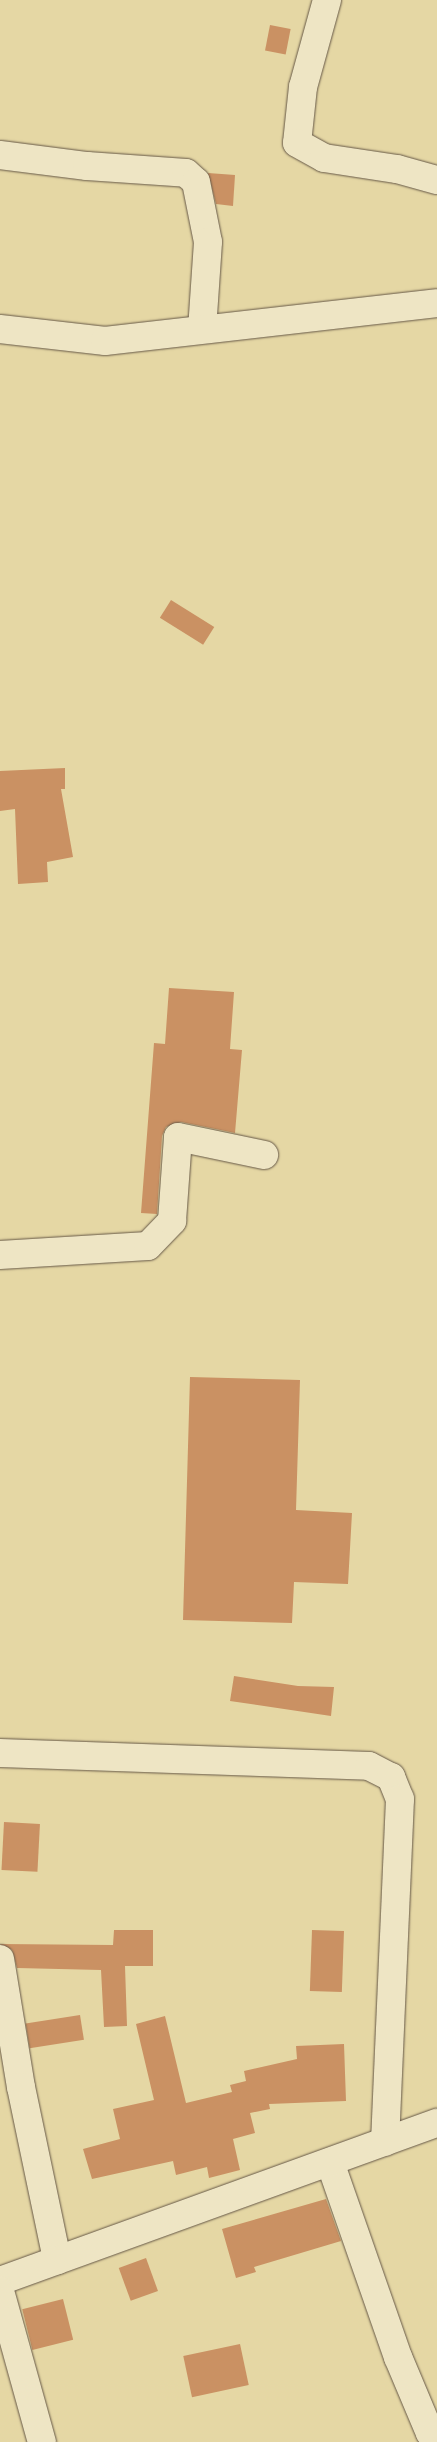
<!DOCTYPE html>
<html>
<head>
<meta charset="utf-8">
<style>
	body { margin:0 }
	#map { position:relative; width:437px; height:2442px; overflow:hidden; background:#e5d7a4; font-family:"IM FELL Great Primer",serif }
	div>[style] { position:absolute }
	.building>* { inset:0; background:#ca9163; transform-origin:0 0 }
	.roads { filter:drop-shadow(0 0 1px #665847) drop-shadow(0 0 1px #665847) }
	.minor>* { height:28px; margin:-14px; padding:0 14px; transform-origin:14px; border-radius:14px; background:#eee5c4 }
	span { translate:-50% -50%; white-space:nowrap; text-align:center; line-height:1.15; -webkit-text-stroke:4px #eee5c4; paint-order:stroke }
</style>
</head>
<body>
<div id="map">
	<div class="building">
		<div style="left:270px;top:25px;width:21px;height:26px;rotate:11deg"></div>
		<div style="clip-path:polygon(208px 173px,235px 175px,233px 206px,216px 204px)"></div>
		<div style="left:171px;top:600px;width:51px;height:21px;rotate:32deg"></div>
		<div style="clip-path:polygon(65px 768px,65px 789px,61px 789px,73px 857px,47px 862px,48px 882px,18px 884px,15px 809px,0 811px,0 771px)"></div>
		<div style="clip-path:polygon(169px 988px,234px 992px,230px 1049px,242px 1050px,235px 1133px,181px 1122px,166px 1127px,162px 1136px,157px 1214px,141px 1213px,154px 1043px,165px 1044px)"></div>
		<div style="clip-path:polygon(190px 1377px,300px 1380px,296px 1510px,352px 1513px,348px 1584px,294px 1582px,292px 1623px,183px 1620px)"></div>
		<div style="clip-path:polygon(234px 1676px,298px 1686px,334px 1687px,331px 1716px,230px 1701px)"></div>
		<div style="left:4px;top:1822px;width:36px;height:48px;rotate:3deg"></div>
		<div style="clip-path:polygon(114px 1930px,153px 1930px,153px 1966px,125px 1966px,127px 2026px,104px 2027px,101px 1970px,17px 1968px,12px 1950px,0 1944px,113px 1945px)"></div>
		<div style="left:312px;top:1930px;width:32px;height:61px;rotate:2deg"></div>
		<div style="left:80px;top:2015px;width:25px;height:55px;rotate:81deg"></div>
		<div style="clip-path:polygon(165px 2016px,186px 2103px,232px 2092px,230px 2085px,246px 2081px,244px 2071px,297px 2059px,296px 2046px,344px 2044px,346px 2101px,269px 2104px,270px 2109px,250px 2113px,255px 2133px,233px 2139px,240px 2170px,209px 2178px,207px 2167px,176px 2175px,173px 2161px,92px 2179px,83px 2149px,120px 2139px,113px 2109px,154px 2100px,136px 2024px)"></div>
		<div style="clip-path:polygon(326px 2199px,341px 2241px,254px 2267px,256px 2272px,236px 2278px,222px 2229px)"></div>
		<div style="left:146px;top:2258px;width:35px;height:29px;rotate:70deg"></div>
		<div style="left:63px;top:2299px;width:42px;height:42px;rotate:76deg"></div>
		<div style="left:240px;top:2344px;width:42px;height:58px;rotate:78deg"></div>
	</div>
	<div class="roads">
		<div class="minor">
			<div style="left:327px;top:0;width:90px;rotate:105.4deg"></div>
			<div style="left:303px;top:87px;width:56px;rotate:96.1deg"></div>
			<div style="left:297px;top:143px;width:31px;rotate:29deg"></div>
			<div style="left:324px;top:158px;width:74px;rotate:8.6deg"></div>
			<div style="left:397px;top:169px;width:41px;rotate:15.4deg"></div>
			<div style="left:0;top:155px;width:88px;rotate:7.2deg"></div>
			<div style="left:87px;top:166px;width:99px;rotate:4deg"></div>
			<div style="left:186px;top:173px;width:13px;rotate:42deg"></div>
			<div style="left:196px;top:182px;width:61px;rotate:78.7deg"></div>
			<div style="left:208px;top:242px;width:87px;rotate:93.9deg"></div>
			<div style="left:0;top:329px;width:106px;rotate:6.5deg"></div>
			<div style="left:105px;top:341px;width:334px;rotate:-6.5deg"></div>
			<div style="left:0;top:1255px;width:148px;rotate:-3.5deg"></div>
			<div style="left:148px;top:1246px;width:35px;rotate:-46deg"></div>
			<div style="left:172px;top:1221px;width:84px;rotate:-85.9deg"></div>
			<div style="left:178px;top:1137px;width:88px;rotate:11.8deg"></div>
			<div style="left:0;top:1753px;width:369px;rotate:2deg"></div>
			<div style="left:369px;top:1766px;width:25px;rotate:27deg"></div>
			<div style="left:391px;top:1777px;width:24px;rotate:68deg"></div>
			<div style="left:400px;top:1799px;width:343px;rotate:92.5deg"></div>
			<div style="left:0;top:1959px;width:130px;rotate:80.7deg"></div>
			<div style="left:21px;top:2087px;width:177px;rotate:78.2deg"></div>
			<div style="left:330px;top:2162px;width:207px;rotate:70.8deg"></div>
			<div style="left:398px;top:2357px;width:82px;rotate:67.2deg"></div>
			<div style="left:430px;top:2433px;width:7px;rotate:16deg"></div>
			<div style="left:0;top:2281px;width:465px;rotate:-19.9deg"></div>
			<div style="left:0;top:2291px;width:157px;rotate:74.5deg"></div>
		</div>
	</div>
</div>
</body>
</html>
